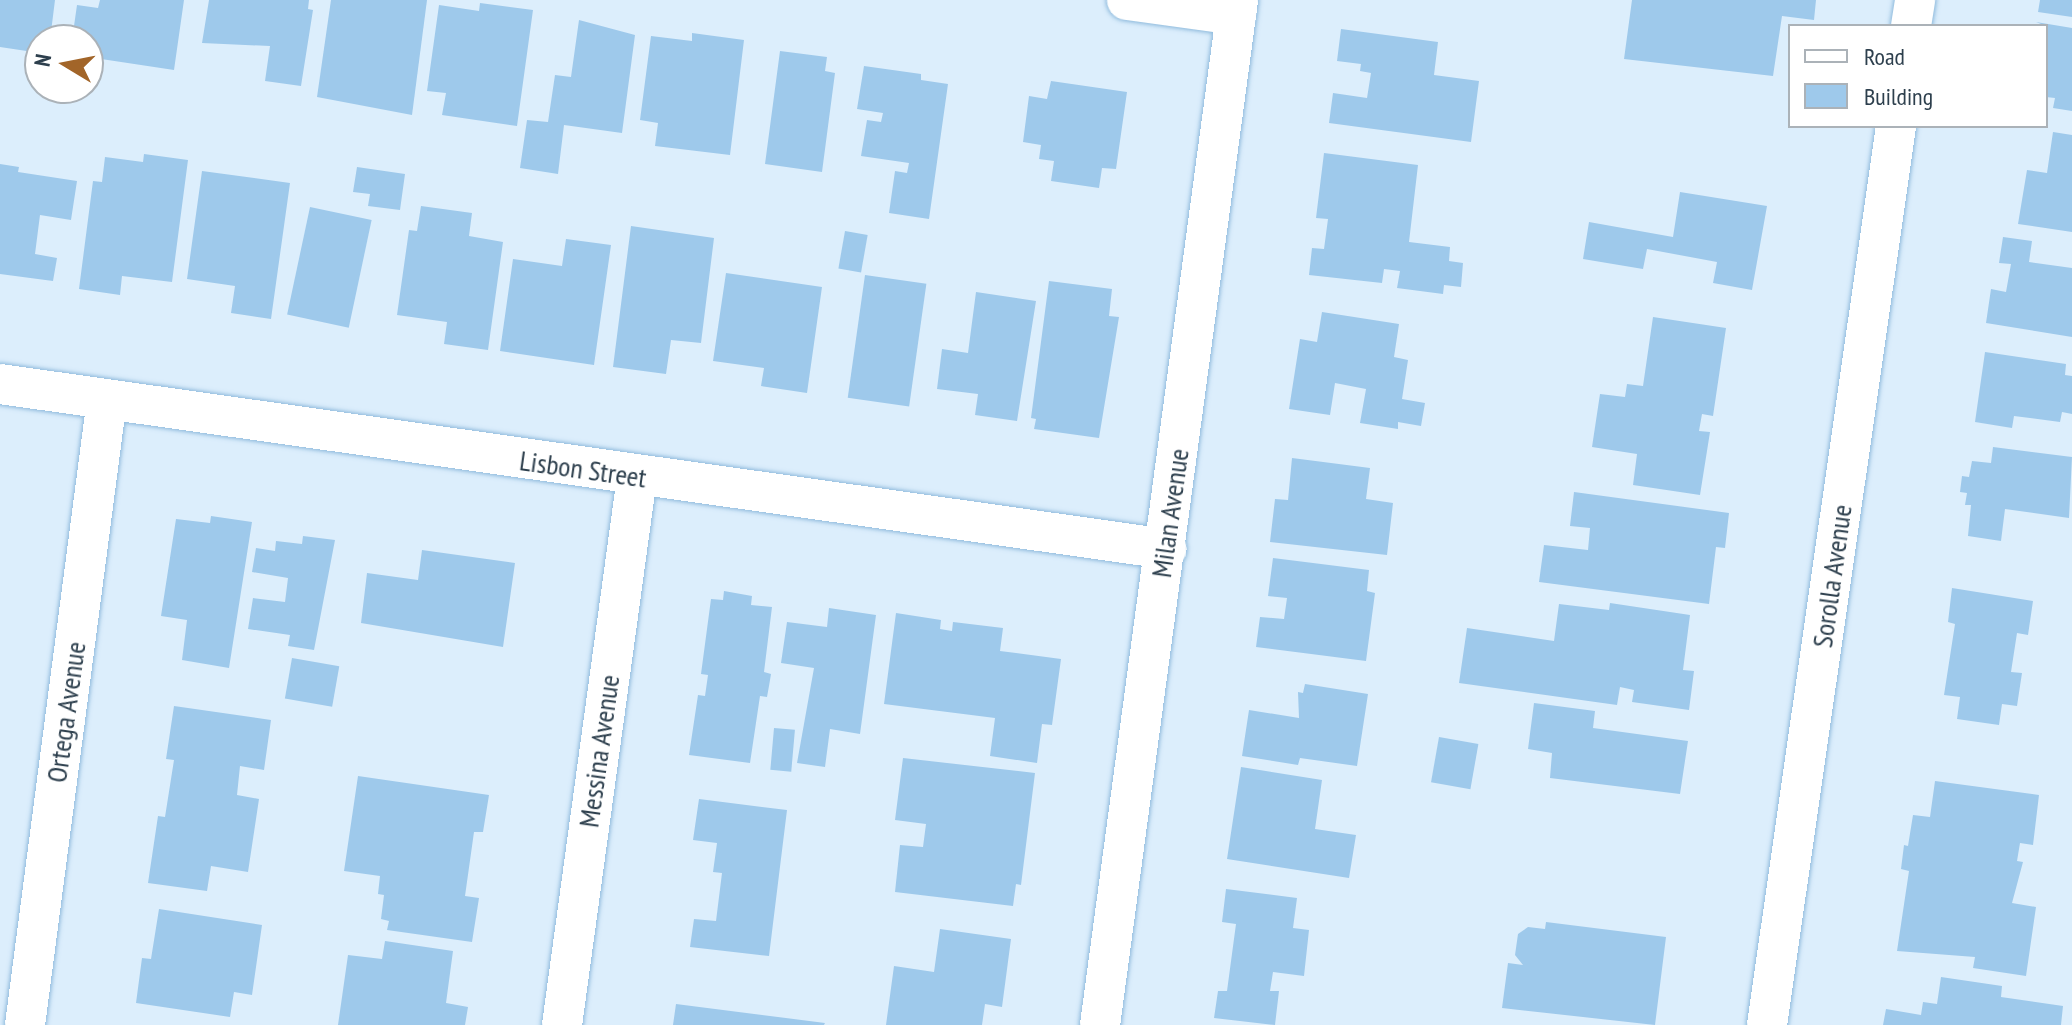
<!DOCTYPE html>
<html>
<head>
<meta charset="utf-8">
<style>
	body { margin:0 }
	#map { position:relative; width:2072px; height:1025px; overflow:hidden; background:#dceefc; font-family:"PT Sans Narrow",sans-serif }
	div>[style] { position:absolute }
	.building>* { inset:0; background:#9ec9eb; transform-origin:0 0 }
	.roads { filter:drop-shadow(0 0 2px #90bbdd) drop-shadow(0 0 2px #90bbdd) }
	.street>* { height:40px; margin:-20px; padding:0 20px; transform-origin:20px; border-radius:20px; background:#fff }
	span { translate:-50% -50%; white-space:nowrap; text-align:center; line-height:1.15; -webkit-text-stroke:7px #fff; paint-order:stroke }
	.street-label { font-size:28px; color:#2d3f4d }
	.legend { position:absolute; left:1788px; top:24px; width:260px; height:104px; box-sizing:border-box; background:#fff; border:2px solid #abb2b8; margin:0; padding:10px 14px; list-style:none; font-size:24px; color:#2d3f4d }
	.legend li { display:flex; align-items:center; gap:16px; height:40px }
	.legend b { width:40px; border:2px solid #abb2b8 }
	.north { position:absolute; left:24px; top:24px; width:80px; height:80px; box-sizing:border-box; background:#fff; border:2px solid #abb2b8; border-radius:50%; rotate:280deg; font-size:22px; font-weight:700; line-height:32px; text-align:center; color:#2d3f4d }
	.north::after { content:''; display:block; margin:auto; width:28px; height:36px; background:#a26529; clip-path:polygon(50% 0,100% 100%,50% 72%,0 100%) }
</style>
</head>
<body>
<div id="map">
	<div class="building">
		<div style="clip-path:polygon(0 0,55px 0,50px 40px,40px 40px,40px 53px,0 47px)"></div>
		<div style="clip-path:polygon(100px 0,184px 0,174px 70px,88px 57px,88px 40px,72px 40px,77px 5px,98px 8px)"></div>
		<div style="clip-path:polygon(209px 0,309px 0,308px 9px,313px 10px,301px 86px,265px 81px,270px 46px,202px 43px)"></div>
		<div style="clip-path:polygon(331px 0,427px 0,412px 115px,317px 97px)"></div>
		<div style="clip-path:polygon(1632px 0,1816px 0,1814px 20px,1782px 16px,1773px 76px,1624px 59px)"></div>
		<div style="clip-path:polygon(2040px 0,2072px 0,2072px 17px,2038px 12px)"></div>
		<div style="clip-path:polygon(480px 3px,533px 10px,517px 126px,442px 115px,446px 93px,427px 91px,439px 5px,479px 11px)"></div>
		<div style="clip-path:polygon(579px 20px,635px 35px,622px 133px,564px 125px,558px 174px,520px 168px,527px 120px,548px 122px,555px 75px,571px 77px)"></div>
		<div style="clip-path:polygon(2036px 22px,2072px 28px,2072px 111px,2053px 108px,2055px 98px,2046px 97px,2046px 26px)"></div>
		<div style="clip-path:polygon(1341px 29px,1438px 42px,1434px 75px,1479px 81px,1471px 142px,1329px 123px,1333px 93px,1367px 98px,1371px 73px,1360px 71px,1361px 64px,1337px 61px)"></div>
		<div style="clip-path:polygon(692px 33px,744px 40px,730px 155px,655px 146px,658px 123px,640px 120px,651px 36px,692px 41px)"></div>
		<div style="clip-path:polygon(780px 51px,827px 57px,825px 71px,835px 73px,822px 172px,765px 164px)"></div>
		<div style="clip-path:polygon(864px 66px,921px 74px,921px 80px,948px 84px,929px 219px,889px 213px,895px 171px,907px 173px,909px 163px,861px 156px,867px 120px,881px 122px,883px 113px,857px 109px)"></div>
		<div style="clip-path:polygon(1051px 81px,1127px 92px,1116px 169px,1102px 168px,1099px 188px,1051px 181px,1054px 161px,1039px 159px,1041px 145px,1023px 142px,1029px 96px,1047px 99px)"></div>
		<div style="clip-path:polygon(2053px 132px,2072px 135px,2072px 232px,2018px 224px,2027px 170px,2047px 173px)"></div>
		<div style="clip-path:polygon(1324px 153px,1418px 165px,1409px 242px,1450px 247px,1449px 261px,1463px 263px,1461px 287px,1444px 285px,1443px 294px,1397px 288px,1400px 271px,1384px 269px,1382px 283px,1309px 275px,1312px 248px,1324px 249px,1328px 219px,1316px 218px)"></div>
		<div style="clip-path:polygon(144px 154px,188px 160px,172px 282px,122px 276px,120px 295px,79px 289px,93px 181px,102px 182px,105px 157px,143px 162px)"></div>
		<div style="clip-path:polygon(0 164px,19px 167px,18px 172px,77px 181px,71px 220px,40px 215px,35px 254px,57px 258px,53px 281px,0 274px)"></div>
		<div style="clip-path:polygon(357px 167px,405px 174px,400px 210px,368px 206px,370px 194px,353px 192px)"></div>
		<div style="clip-path:polygon(202px 171px,290px 183px,271px 319px,231px 313px,235px 286px,187px 279px)"></div>
		<div style="clip-path:polygon(1680px 192px,1767px 206px,1752px 290px,1713px 283px,1717px 262px,1647px 249px,1643px 269px,1583px 259px,1589px 222px,1673px 237px)"></div>
		<div style="clip-path:polygon(421px 206px,472px 213px,469px 236px,503px 242px,488px 350px,444px 344px,447px 322px,397px 315px,409px 230px,417px 231px)"></div>
		<div style="left:310px;top:207px;width:63px;height:110px;rotate:12deg"></div>
		<div style="clip-path:polygon(631px 226px,714px 238px,701px 343px,671px 340px,666px 374px,613px 367px)"></div>
		<div style="left:845px;top:231px;width:23px;height:38px;rotate:10deg"></div>
		<div style="clip-path:polygon(2003px 237px,2032px 241px,2029px 262px,2072px 268px,2072px 337px,1986px 323px,1991px 289px,2006px 292px,2011px 264px,1999px 263px)"></div>
		<div style="clip-path:polygon(566px 239px,611px 245px,594px 365px,500px 351px,513px 259px,562px 266px)"></div>
		<div style="clip-path:polygon(726px 273px,822px 287px,807px 393px,761px 386px,764px 368px,713px 361px)"></div>
		<div style="left:865px;top:275px;width:62px;height:124px;rotate:8deg"></div>
		<div style="clip-path:polygon(1049px 281px,1112px 289px,1109px 316px,1119px 317px,1099px 438px,1034px 429px,1036px 419px,1031px 418px)"></div>
		<div style="clip-path:polygon(976px 292px,1036px 301px,1017px 421px,975px 415px,978px 394px,937px 389px,942px 349px,968px 353px)"></div>
		<div style="clip-path:polygon(1322px 312px,1399px 324px,1394px 357px,1408px 360px,1402px 399px,1425px 403px,1421px 426px,1398px 422px,1398px 429px,1360px 423px,1366px 389px,1335px 383px,1330px 415px,1289px 409px,1300px 339px,1317px 342px)"></div>
		<div style="clip-path:polygon(1653px 317px,1726px 328px,1713px 416px,1702px 414px,1699px 431px,1710px 432px,1700px 495px,1633px 485px,1637px 454px,1592px 447px,1600px 394px,1625px 397px,1627px 384px,1643px 386px)"></div>
		<div style="clip-path:polygon(1985px 352px,2066px 364px,2065px 375px,2072px 376px,2072px 414px,2062px 412px,2060px 422px,2014px 416px,2012px 428px,1975px 422px)"></div>
		<div style="clip-path:polygon(1993px 447px,2072px 457px,2069px 518px,2005px 509px,2001px 541px,1968px 536px,1971px 505px,1965px 505px,1967px 493px,1960px 492px,1962px 476px,1969px 477px,1972px 461px,1991px 463px)"></div>
		<div style="clip-path:polygon(1292px 458px,1370px 468px,1366px 499px,1393px 503px,1387px 555px,1270px 542px,1275px 499px,1288px 500px)"></div>
		<div style="clip-path:polygon(1574px 492px,1729px 513px,1725px 548px,1716px 547px,1709px 604px,1539px 582px,1544px 545px,1588px 550px,1590px 528px,1570px 526px)"></div>
		<div style="clip-path:polygon(211px 516px,252px 522px,229px 668px,182px 660px,187px 620px,161px 616px,176px 519px,210px 523px)"></div>
		<div style="clip-path:polygon(303px 536px,335px 540px,314px 650px,288px 646px,290px 635px,248px 629px,253px 598px,285px 602px,288px 578px,252px 572px,256px 548px,275px 551px,276px 541px,302px 544px)"></div>
		<div style="clip-path:polygon(422px 550px,515px 563px,503px 647px,361px 623px,367px 573px,418px 580px)"></div>
		<div style="clip-path:polygon(1273px 558px,1369px 570px,1367px 591px,1375px 593px,1366px 661px,1256px 647px,1260px 617px,1284px 619px,1287px 598px,1268px 596px)"></div>
		<div style="clip-path:polygon(1952px 588px,2033px 601px,2028px 635px,2017px 633px,2011px 672px,2022px 673px,2017px 706px,2002px 704px,1999px 725px,1957px 719px,1960px 697px,1944px 695px,1955px 624px,1948px 622px)"></div>
		<div style="clip-path:polygon(724px 591px,752px 596px,751px 605px,772px 607px,764px 672px,771px 674px,769px 686px,767px 697px,760px 696px,750px 763px,689px 755px,698px 695px,705px 696px,708px 675px,701px 674px,711px 599px,723px 600px)"></div>
		<div style="clip-path:polygon(1610px 603px,1690px 615px,1683px 670px,1694px 671px,1689px 710px,1632px 702px,1634px 690px,1620px 687px,1617px 705px,1459px 683px,1467px 628px,1554px 641px,1559px 604px,1609px 610px)"></div>
		<div style="clip-path:polygon(829px 608px,876px 615px,860px 734px,830px 729px,825px 767px,797px 763px,814px 668px,781px 663px,787px 622px,827px 627px)"></div>
		<div style="clip-path:polygon(896px 613px,941px 620px,940px 629px,952px 631px,953px 622px,1003px 628px,1000px 651px,1061px 659px,1052px 725px,1042px 724px,1037px 763px,990px 756px,995px 718px,884px 704px)"></div>
		<div style="left:292px;top:658px;width:48px;height:41px;rotate:10deg"></div>
		<div style="clip-path:polygon(1305px 684px,1368px 694px,1357px 766px,1300px 758px,1298px 765px,1242px 756px,1249px 710px,1299px 718px,1298px 692px,1303px 693px)"></div>
		<div style="clip-path:polygon(1534px 703px,1595px 711px,1593px 728px,1688px 741px,1680px 794px,1550px 778px,1552px 753px,1528px 749px)"></div>
		<div style="clip-path:polygon(174px 706px,271px 720px,264px 770px,240px 766px,237px 795px,259px 799px,248px 872px,211px 866px,207px 891px,148px 883px,158px 816px,165px 817px,174px 760px,166px 759px)"></div>
		<div style="left:774px;top:728px;width:21px;height:42px;rotate:5deg"></div>
		<div style="left:1439px;top:737px;width:40px;height:46px;rotate:10deg"></div>
		<div style="clip-path:polygon(903px 758px,1035px 773px,1021px 885px,1016px 884px,1013px 906px,895px 892px,900px 845px,923px 847px,926px 824px,895px 820px)"></div>
		<div style="clip-path:polygon(1241px 767px,1322px 780px,1315px 829px,1356px 835px,1349px 878px,1227px 859px)"></div>
		<div style="clip-path:polygon(358px 776px,489px 795px,483px 832px,474px 832px,465px 896px,479px 898px,472px 942px,387px 930px,389px 921px,381px 919px,384px 895px,378px 894px,380px 876px,344px 871px)"></div>
		<div style="clip-path:polygon(1935px 781px,2039px 795px,2033px 845px,2020px 843px,2017px 861px,2023px 862px,2012px 903px,2036px 907px,2026px 976px,1973px 968px,1975px 957px,1897px 951px,1909px 871px,1901px 869px,1904px 845px,1908px 846px,1913px 815px,1930px 817px)"></div>
		<div style="clip-path:polygon(699px 799px,787px 810px,769px 956px,690px 947px,694px 919px,716px 921px,722px 873px,713px 872px,717px 843px,693px 840px)"></div>
		<div style="clip-path:polygon(1226px 889px,1297px 898px,1293px 928px,1309px 930px,1304px 976px,1273px 972px,1270px 991px,1279px 991px,1275px 1025px,1214px 1018px,1218px 991px,1227px 991px,1236px 924px,1222px 922px)"></div>
		<div style="clip-path:polygon(159px 909px,262px 925px,252px 995px,234px 992px,230px 1017px,136px 1003px,142px 958px,151px 959px)"></div>
		<div style="clip-path:polygon(1546px 922px,1666px 937px,1655px 1025px,1502px 1008px,1508px 963px,1523px 965px,1515px 955px,1518px 934px,1528px 927px,1545px 929px)"></div>
		<div style="clip-path:polygon(940px 929px,1011px 939px,1002px 1007px,985px 1004px,982px 1025px,886px 1025px,894px 966px,934px 972px)"></div>
		<div style="clip-path:polygon(385px 941px,453px 951px,446px 1003px,468px 1007px,465px 1025px,338px 1025px,348px 955px,382px 959px)"></div>
		<div style="clip-path:polygon(1941px 977px,2002px 986px,2001px 997px,2063px 1006px,2061px 1025px,1883px 1025px,1886px 1009px,1921px 1015px,1923px 1002px,1937px 1004px)"></div>
		<div style="clip-path:polygon(676px 1004px,825px 1023px,824px 1025px,673px 1025px)"></div>
	</div>
	<div class="roads">
		<div class="street">
			<div style="left:1127px;top:0;width:110px;rotate:7.8deg"></div>
			<div style="left:1911px;top:26px;width:26px;rotate:-81deg"></div>
			<div style="left:0;top:384px;width:1178px;rotate:8.05deg"></div>
			<div style="left:25px;top:1025px;width:631px;rotate:-82.54deg"></div>
			<div style="left:562px;top:1025px;width:553px;rotate:-82.21deg"></div>
			<div style="left:1100px;top:1025px;width:1034px;rotate:-82.33deg"></div>
			<div style="left:1767px;top:1025px;width:908px;rotate:-81.83deg"></div>
		</div>
	</div>
	<div class="street-label">
		<span style="left:583px;top:469px;rotate:8deg">Lisbon Street</span>
		<span style="left:1170px;top:513px;rotate:-82deg">Milan Avenue</span>
		<span style="left:1832px;top:576px;rotate:-82deg">Sorolla Avenue</span>
		<span style="left:66px;top:712px;rotate:-82deg">Ortega Avenue</span>
		<span style="left:599px;top:751px;rotate:-82deg">Messina Avenue</span>
	</div>
	<ul class="legend">
	<li><b style="height:10px;background:#fff"></b>Road</li>
	<li><b style="height:22px;background:#9ec9eb"></b>Building</li>
	</ul>
	<div class="north">N</div>
</div>
</body>
</html>
